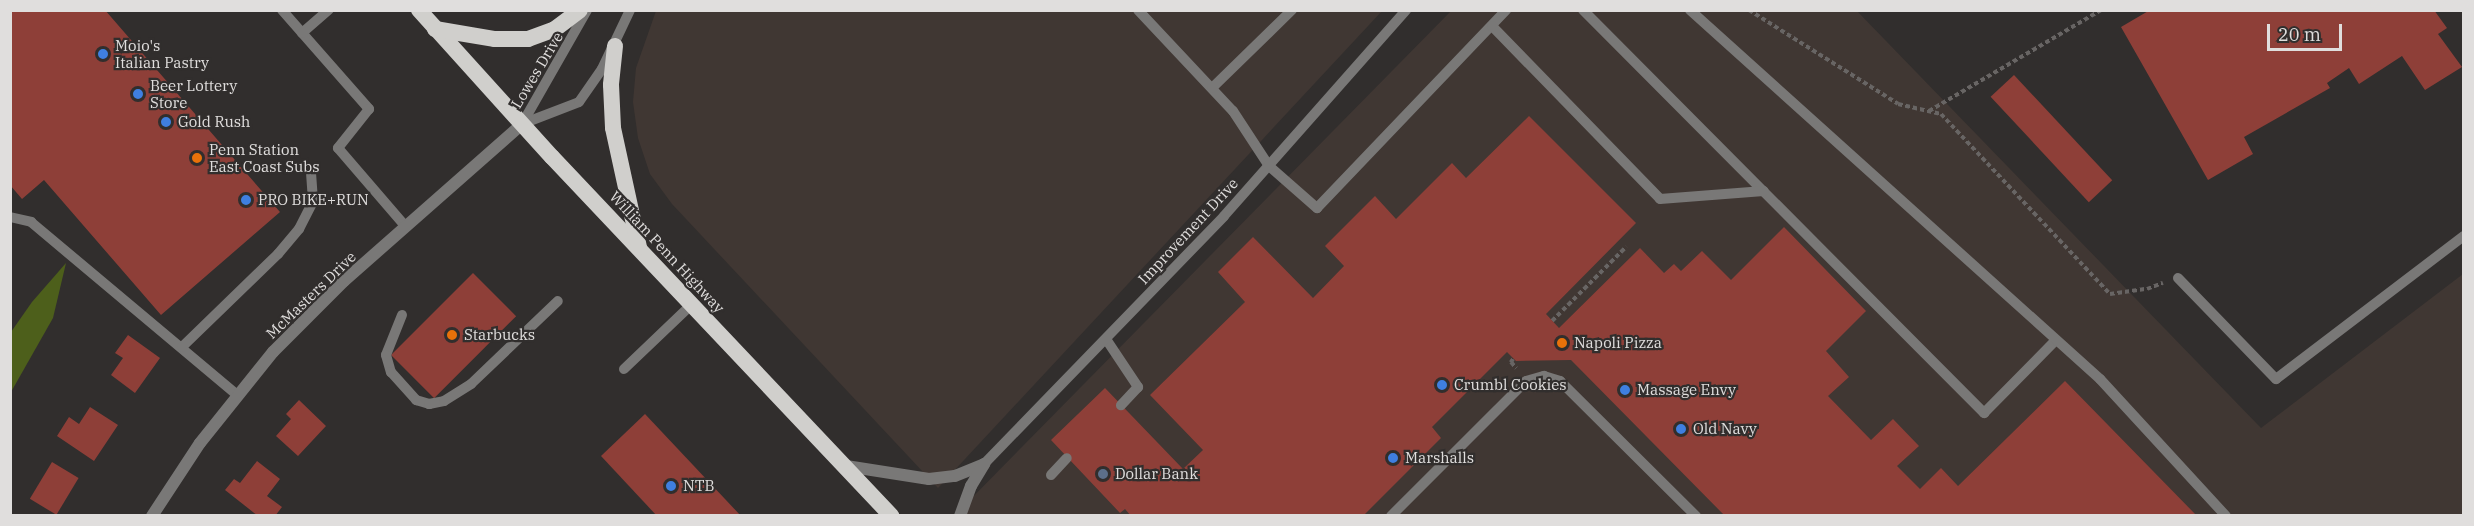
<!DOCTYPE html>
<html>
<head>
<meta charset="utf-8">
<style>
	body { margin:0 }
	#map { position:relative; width:2474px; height:526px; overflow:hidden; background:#312e2d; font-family:"IBM Plex Serif",serif }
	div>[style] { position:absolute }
	.built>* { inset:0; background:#403733 }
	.green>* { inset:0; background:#4d5f1b }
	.building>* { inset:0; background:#8e3f38; transform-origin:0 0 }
	.path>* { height:4px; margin-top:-2px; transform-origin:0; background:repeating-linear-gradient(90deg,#686564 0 4.5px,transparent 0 7.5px) }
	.service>* { height:10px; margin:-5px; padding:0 5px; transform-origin:5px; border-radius:5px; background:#797877 }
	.minor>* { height:12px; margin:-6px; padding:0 6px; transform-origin:6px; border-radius:6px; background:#797877 }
	.trunk>* { height:16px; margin:-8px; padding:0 8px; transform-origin:8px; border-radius:8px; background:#d0cfcc }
	.dots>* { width:16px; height:16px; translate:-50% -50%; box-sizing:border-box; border:3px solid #312e2d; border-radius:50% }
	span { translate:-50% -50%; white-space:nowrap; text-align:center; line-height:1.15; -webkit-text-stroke:4.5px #312e2d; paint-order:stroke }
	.poi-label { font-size:15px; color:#e0dedd }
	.left { translate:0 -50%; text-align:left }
	.street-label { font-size:15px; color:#e0dedd }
	.frame { position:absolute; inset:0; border:12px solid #e0dedd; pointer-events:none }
	.scale { position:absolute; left:2267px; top:24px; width:75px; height:27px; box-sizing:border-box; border:3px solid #e0dedd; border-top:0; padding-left:8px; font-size:18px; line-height:21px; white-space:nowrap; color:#e0dedd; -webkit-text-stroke:4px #312e2d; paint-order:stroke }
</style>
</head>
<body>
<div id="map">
	<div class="built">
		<div style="clip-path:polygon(656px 11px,1382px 11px,938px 488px,672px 204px,650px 174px,638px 138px,633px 102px,636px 68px)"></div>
		<div style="clip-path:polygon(1451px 11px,1857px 11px,2261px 428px,2463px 274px,2463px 515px,965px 516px,960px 510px)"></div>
	</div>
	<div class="green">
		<div style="clip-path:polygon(66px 263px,53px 318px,11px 392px,11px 332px,32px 302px)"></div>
	</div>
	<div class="building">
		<div style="clip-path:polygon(10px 10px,105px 10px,280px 212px,161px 315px,44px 180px,22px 199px,10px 185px)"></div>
		<div style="clip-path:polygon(2150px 10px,2434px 10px,2447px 28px,2438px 34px,2462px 67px,2425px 90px,2402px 56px,2359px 84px,2349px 68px,2327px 83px,2330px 88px,2244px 137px,2253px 154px,2208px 180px,2121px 27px)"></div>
		<div style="left:2014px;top:75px;width:144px;height:32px;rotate:47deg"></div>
		<div style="clip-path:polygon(1529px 116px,1636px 223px,1546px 314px,1559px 328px,1640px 248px,1664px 273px,1674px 264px,1681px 271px,1702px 251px,1731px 280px,1784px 227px,1866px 311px,1826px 351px,1849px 377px,1828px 396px,1871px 440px,1893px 419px,1919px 446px,1897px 466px,1920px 489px,1941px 468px,1958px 486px,2065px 381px,2197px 516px,1725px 516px,1571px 360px,1516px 361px,1507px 352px,1432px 427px,1441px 438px,1363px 516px,1131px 516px,1125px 509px,1120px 513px,1051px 440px,1105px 388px,1183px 469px,1203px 450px,1150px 395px,1245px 302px,1218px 272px,1253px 237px,1313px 298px,1344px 266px,1325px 246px,1375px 196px,1396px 219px,1452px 163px,1466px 178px)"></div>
		<div style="left:473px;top:273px;width:61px;height:116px;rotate:45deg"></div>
		<div style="clip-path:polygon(128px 335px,160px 358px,135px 393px,111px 375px,123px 358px,115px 353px)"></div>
		<div style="clip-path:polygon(299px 400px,326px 426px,298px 456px,276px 436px,291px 419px,286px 414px)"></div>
		<div style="clip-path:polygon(90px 407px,118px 425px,94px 461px,57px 436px,69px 417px,79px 424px)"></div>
		<div style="clip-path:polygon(645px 414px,741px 516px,657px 516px,601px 456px)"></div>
		<div style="clip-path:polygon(257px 461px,280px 479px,267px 496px,282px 507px,275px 516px,258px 516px,225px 490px,234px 479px,240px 483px)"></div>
		<div style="left:52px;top:462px;width:31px;height:43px;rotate:31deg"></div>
	</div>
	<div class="path">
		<div style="left:1749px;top:10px;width:176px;rotate:32.2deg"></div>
		<div style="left:1898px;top:104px;width:44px;rotate:13.1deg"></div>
		<div style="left:1941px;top:114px;width:247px;rotate:46.8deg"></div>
		<div style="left:2110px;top:294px;width:37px;rotate:-8deg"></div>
		<div style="left:2147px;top:289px;width:17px;rotate:-21deg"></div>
		<div style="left:1929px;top:111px;width:199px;rotate:-30.4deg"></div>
		<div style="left:1552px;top:321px;width:105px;rotate:-45deg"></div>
		<div style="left:1513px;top:359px;width:4px;rotate:124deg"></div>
		<div style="left:1511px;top:362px;width:8px;rotate:50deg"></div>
	</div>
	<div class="service">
		<div style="left:282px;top:10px;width:132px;rotate:48.7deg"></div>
		<div style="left:369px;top:109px;width:50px;rotate:128.5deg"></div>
		<div style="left:338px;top:148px;width:104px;rotate:49.3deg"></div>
		<div style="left:1138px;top:10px;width:139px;rotate:46.8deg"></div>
		<div style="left:1233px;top:111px;width:66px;rotate:56.8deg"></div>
		<div style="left:1269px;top:166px;width:64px;rotate:41.2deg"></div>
		<div style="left:1317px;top:208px;width:274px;rotate:-46.3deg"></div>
		<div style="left:1583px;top:10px;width:569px;rotate:45.14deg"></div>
		<div style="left:1984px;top:413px;width:101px;rotate:-45.4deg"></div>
		<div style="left:1690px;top:10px;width:552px;rotate:41.99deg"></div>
		<div style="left:2100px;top:379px;width:186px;rotate:47.4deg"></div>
		<div style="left:1492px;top:26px;width:241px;rotate:45.8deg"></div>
		<div style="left:1660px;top:199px;width:104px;rotate:-4.4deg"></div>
		<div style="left:302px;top:33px;width:35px;rotate:-41deg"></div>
		<div style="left:1212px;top:88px;width:112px;rotate:-44.3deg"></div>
		<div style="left:522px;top:124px;width:61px;rotate:-21.1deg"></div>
		<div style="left:579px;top:102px;width:40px;rotate:-55.1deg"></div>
		<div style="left:602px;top:69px;width:65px;rotate:-64.6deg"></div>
		<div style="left:522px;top:124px;width:131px;rotate:-60.3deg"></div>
		<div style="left:10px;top:217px;width:22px;rotate:13deg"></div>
		<div style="left:31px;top:222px;width:269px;rotate:40deg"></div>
		<div style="left:2178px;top:278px;width:141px;rotate:45.9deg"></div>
		<div style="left:2276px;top:379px;width:236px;rotate:-37.3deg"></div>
		<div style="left:402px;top:315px;width:43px;rotate:111.8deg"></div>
		<div style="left:386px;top:355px;width:18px;rotate:74deg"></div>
		<div style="left:391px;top:372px;width:38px;rotate:48deg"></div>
		<div style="left:416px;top:400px;width:14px;rotate:17deg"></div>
		<div style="left:429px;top:404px;width:15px;rotate:-11deg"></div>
		<div style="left:444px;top:401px;width:32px;rotate:-32deg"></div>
		<div style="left:471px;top:384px;width:120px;rotate:-43.7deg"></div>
		<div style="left:1106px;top:339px;width:58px;rotate:56.3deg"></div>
		<div style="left:1138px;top:387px;width:25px;rotate:133deg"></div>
		<div style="left:182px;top:347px;width:134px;rotate:-44.1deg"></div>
		<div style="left:278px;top:254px;width:33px;rotate:-50deg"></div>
		<div style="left:299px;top:229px;width:31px;rotate:-63deg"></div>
		<div style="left:313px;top:201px;width:27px;rotate:-94deg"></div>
		<div style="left:624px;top:369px;width:94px;rotate:-43.7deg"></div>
		<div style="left:984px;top:464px;width:345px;rotate:-45.9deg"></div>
		<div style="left:1224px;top:216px;width:275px;rotate:-48.5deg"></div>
		<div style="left:1051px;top:475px;width:23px;rotate:-47deg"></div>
		<div style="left:1391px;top:516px;width:191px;rotate:-45deg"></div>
		<div style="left:1526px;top:381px;width:19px;rotate:-16deg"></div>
		<div style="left:1544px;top:376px;width:17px;rotate:17deg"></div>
		<div style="left:1560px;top:381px;width:192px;rotate:44.8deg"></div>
	</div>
	<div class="minor">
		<div style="left:846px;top:466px;width:84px;rotate:8.9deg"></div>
		<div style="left:929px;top:479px;width:26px;rotate:-7deg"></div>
		<div style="left:955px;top:476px;width:31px;rotate:-22deg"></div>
		<div style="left:152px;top:516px;width:87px;rotate:-56.7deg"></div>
		<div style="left:200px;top:443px;width:117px;rotate:-51.3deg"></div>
		<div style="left:273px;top:352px;width:100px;rotate:-45deg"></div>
		<div style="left:344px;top:281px;width:237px;rotate:-41.4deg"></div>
		<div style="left:960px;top:516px;width:32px;rotate:-70deg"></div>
		<div style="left:971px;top:486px;width:26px;rotate:-59deg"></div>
	</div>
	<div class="trunk">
		<div style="left:419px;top:10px;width:198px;rotate:47.9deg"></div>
		<div style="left:552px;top:157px;width:494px;rotate:46.6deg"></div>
		<div style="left:435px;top:29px;width:61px;rotate:9.5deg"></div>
		<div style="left:495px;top:39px;width:33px"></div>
		<div style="left:528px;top:39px;width:29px;rotate:-20deg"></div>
		<div style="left:555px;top:29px;width:31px;rotate:-37deg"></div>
		<div style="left:615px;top:46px;width:39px;rotate:96deg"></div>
		<div style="left:611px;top:85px;width:43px;rotate:87.3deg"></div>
		<div style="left:613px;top:128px;width:122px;rotate:77.7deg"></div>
	</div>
	<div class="dots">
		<div style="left:103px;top:54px;background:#3f7fe0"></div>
		<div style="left:138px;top:94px;background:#3f7fe0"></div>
		<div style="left:166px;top:122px;background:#3f7fe0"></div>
		<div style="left:197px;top:158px;background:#e8710a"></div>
		<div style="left:246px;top:200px;background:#3f7fe0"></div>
		<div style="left:452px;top:335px;background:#e8710a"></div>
		<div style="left:1562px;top:343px;background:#e8710a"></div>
		<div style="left:1442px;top:385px;background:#3f7fe0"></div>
		<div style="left:1625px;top:390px;background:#3f7fe0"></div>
		<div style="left:1681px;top:429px;background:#3f7fe0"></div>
		<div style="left:1393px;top:458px;background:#3f7fe0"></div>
		<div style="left:1103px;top:474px;background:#5c6f8a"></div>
		<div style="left:671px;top:486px;background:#3f7fe0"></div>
	</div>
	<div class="poi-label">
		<span class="left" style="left:115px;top:54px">Moio's<br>Italian Pastry</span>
		<span class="left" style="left:150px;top:94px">Beer Lottery<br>Store</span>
		<span class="left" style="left:178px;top:122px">Gold Rush</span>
		<span class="left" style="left:209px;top:158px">Penn Station<br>East Coast Subs</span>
		<span class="left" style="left:258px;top:200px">PRO BIKE+RUN</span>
		<span class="left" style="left:464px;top:335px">Starbucks</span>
		<span class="left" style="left:1574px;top:343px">Napoli Pizza</span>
		<span class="left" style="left:1454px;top:385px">Crumbl Cookies</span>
		<span class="left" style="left:1637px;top:390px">Massage Envy</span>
		<span class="left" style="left:1693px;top:429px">Old Navy</span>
		<span class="left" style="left:1405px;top:458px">Marshalls</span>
		<span class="left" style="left:1115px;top:474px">Dollar Bank</span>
		<span class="left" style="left:683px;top:486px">NTB</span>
	</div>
	<div class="street-label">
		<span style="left:537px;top:70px;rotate:-59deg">Lowes Drive</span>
		<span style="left:1188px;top:231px;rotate:-47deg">Improvement Drive</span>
		<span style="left:667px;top:252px;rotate:47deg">William Penn Highway</span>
		<span style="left:311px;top:295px;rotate:-44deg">McMasters Drive</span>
	</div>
	<div class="frame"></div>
	<div class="scale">20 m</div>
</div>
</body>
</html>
